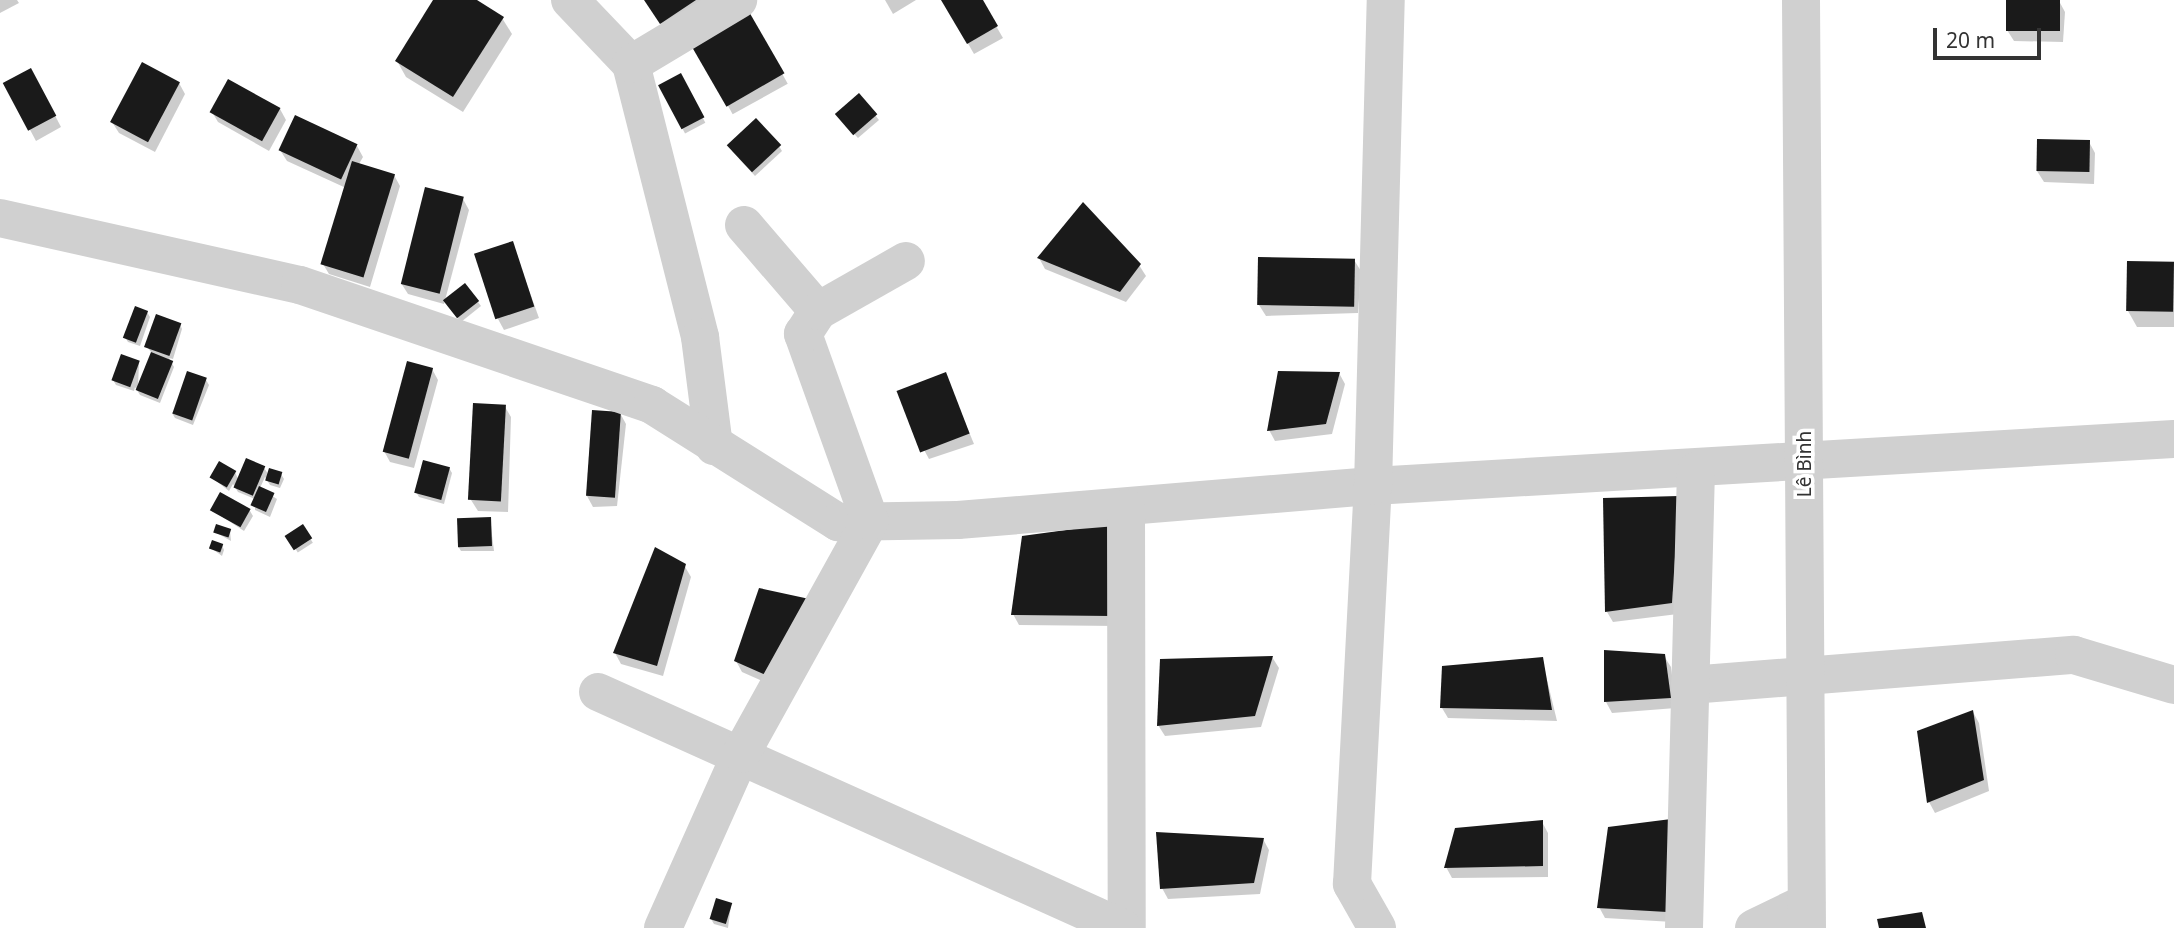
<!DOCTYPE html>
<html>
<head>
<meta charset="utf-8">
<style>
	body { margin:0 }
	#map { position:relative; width:2174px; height:928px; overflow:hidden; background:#fff; font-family:"Noto Sans",sans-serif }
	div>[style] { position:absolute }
	.shadow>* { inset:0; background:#0003; transform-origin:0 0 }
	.building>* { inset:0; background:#1a1a1a; transform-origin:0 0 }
	.minor>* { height:38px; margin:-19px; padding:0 19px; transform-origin:19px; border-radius:19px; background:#d0d0d0 }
	.tertiary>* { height:38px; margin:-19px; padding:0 19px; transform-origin:19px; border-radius:19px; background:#d0d0d0 }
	span { translate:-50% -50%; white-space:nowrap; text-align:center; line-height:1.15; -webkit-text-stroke:7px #fff; paint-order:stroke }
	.street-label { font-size:19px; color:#333 }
	.scale { position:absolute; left:1933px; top:28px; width:108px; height:32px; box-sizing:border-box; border:4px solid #333; border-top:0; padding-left:9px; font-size:21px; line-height:24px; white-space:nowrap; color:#333; -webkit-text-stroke:5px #fff; paint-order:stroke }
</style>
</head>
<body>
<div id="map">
	<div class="shadow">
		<div style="clip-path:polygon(0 0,17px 0,19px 3px,0 13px)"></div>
		<div style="clip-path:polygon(435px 0,474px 0,502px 18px,512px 34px,463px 112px,406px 77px,397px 61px)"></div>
		<div style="clip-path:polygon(645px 0,717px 0,668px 34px)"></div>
		<div style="clip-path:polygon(885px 0,916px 0,893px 14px)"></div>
		<div style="clip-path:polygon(943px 0,981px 0,1003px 38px,974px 54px)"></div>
		<div style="clip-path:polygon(2008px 0,2059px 1px,2065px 12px,2063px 42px,2014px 41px,2007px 30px)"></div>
		<div style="left:748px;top:12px;width:82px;height:63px;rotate:61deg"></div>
		<div style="left:680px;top:75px;width:54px;height:23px;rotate:62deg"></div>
		<div style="clip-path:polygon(37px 81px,61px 127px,36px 141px,5px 83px)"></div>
		<div style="clip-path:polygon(179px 83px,185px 94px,155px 152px,119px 133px,112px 122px)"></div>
		<div style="clip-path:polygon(859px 95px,879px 120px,858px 138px,840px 119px)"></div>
		<div style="clip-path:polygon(280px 109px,286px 120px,269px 151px,218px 122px,212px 112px)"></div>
		<div style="clip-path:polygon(2089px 142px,2095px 153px,2094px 184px,2044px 182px,2037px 171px)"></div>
		<div style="clip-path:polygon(357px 146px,363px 157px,359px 164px,394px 175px,400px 186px,370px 287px,329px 274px,323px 264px,346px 188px,287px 161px,280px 150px)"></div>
		<div style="clip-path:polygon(779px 146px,782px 151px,755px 176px,732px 151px)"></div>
		<div style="clip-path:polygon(463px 199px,469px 210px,444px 304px,408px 294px,401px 283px)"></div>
		<div style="clip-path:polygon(512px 243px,539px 318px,504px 330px,498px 319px)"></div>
		<div style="clip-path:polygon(1039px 258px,1139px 265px,1146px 276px,1126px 302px,1045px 269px)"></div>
		<div style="clip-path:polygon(1354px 260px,1361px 271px,1358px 313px,1266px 316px,1259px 305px)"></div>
		<div style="clip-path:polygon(2174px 263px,2174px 327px,2137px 327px,2128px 311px)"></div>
		<div style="clip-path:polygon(478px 302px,481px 306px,461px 322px,448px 306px)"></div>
		<div style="clip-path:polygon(147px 312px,150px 317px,140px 346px,128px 342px,125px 337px)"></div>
		<div style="clip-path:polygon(180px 324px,182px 329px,173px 359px,169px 358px,174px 367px,160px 403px,140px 395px,135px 387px,134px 391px,116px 385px,113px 380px,139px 363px,138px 387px,152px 353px,147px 347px)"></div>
		<div style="clip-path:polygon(432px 369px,438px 380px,414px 468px,390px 462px,384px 451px)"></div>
		<div style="clip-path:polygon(1339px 373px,1345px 384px,1332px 434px,1275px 441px,1269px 430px)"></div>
		<div style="clip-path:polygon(945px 374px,974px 444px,929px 459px,923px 448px)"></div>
		<div style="clip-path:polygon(206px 380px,209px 385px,193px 425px,175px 418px,172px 413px)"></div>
		<div style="clip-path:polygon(505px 407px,511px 417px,508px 512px,478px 511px,471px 500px)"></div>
		<div style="clip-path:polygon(594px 412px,620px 413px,626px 424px,617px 506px,593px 507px,587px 496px)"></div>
		<div style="clip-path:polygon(264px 468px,269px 475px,281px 474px,284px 479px,280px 488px,270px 485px,265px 477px,260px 488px,277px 499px,270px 517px,255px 510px,255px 499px,238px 492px,233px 484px,229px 491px,211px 477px,235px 472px,238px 479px)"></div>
		<div style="clip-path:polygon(449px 468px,452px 473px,444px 504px,419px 497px,416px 492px)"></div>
		<div style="clip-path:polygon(1678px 497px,1678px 614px,1613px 622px,1607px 612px)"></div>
		<div style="clip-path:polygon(212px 510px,250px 511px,253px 516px,244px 531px)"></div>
		<div style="clip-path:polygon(490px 519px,494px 551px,461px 551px,458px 546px)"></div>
		<div style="clip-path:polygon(1124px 524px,1117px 626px,1019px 625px,1013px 614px)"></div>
		<div style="left:302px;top:526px;width:20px;height:18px;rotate:57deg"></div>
		<div style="clip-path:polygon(230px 531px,231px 541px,215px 532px)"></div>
		<div style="clip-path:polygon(222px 545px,224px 550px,222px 556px,211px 548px)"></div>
		<div style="clip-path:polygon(684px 565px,691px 577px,663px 676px,621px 664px,615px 653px)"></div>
		<div style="clip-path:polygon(760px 590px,783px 690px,742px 672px,736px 661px)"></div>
		<div style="clip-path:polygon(1606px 652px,1664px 656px,1671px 667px,1676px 708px,1612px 713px,1606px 702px)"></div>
		<div style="clip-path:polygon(1272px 657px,1279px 668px,1261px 727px,1165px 736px,1158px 725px)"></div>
		<div style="clip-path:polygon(1542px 659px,1557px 721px,1448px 718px,1442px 708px)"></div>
		<div style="clip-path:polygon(1973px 712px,1979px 723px,1989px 791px,1935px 813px,1929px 802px,1919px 732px)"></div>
		<div style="clip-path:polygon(1686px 819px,1690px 923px,1605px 918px,1599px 907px)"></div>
		<div style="clip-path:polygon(1542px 822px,1548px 833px,1548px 877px,1452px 878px,1446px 867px)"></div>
		<div style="clip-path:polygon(1263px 839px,1269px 850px,1260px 894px,1168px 899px,1162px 888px)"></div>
		<div style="clip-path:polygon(731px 905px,728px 928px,714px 924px,711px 919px)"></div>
	</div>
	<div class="building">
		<div style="clip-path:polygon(433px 0,477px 0,504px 17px,453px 97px,395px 61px)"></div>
		<div style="clip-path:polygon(644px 0,696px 0,660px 24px)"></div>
		<div style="clip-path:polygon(941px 0,983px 0,998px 26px,967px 44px)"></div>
		<div style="left:2006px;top:0;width:54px;height:31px"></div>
		<div style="left:748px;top:10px;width:73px;height:67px;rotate:60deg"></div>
		<div style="left:142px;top:62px;width:43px;height:68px;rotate:28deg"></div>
		<div style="left:31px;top:68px;width:54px;height:32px;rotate:62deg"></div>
		<div style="left:681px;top:73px;width:50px;height:26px;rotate:62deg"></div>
		<div style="left:228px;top:79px;width:60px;height:38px;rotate:29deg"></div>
		<div style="left:859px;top:93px;width:28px;height:32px;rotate:49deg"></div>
		<div style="left:295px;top:115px;width:69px;height:39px;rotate:25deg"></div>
		<div style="left:756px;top:118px;width:37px;height:40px;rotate:47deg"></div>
		<div style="left:2037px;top:139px;width:53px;height:32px;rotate:1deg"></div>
		<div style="left:352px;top:161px;width:45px;height:108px;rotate:17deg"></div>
		<div style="left:425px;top:187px;width:40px;height:100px;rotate:14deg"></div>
		<div style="clip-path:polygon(1083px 202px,1141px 264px,1120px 292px,1037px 258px)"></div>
		<div style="left:513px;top:241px;width:69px;height:41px;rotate:72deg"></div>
		<div style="left:1258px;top:257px;width:97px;height:48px;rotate:1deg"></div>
		<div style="left:2127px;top:261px;width:47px;height:50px;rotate:1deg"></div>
		<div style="left:465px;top:283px;width:23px;height:28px;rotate:52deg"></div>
		<div style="left:135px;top:306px;width:14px;height:34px;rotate:21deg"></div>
		<div style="left:156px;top:314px;width:27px;height:35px;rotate:20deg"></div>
		<div style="left:151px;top:352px;width:24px;height:41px;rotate:22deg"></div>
		<div style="left:121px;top:354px;width:20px;height:28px;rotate:20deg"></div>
		<div style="left:407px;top:361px;width:27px;height:94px;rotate:15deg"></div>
		<div style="left:187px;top:371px;width:21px;height:45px;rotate:19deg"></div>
		<div style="clip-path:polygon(1278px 371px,1340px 372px,1326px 424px,1267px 431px)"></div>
		<div style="left:946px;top:372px;width:66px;height:53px;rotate:69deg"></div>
		<div style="left:473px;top:403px;width:33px;height:97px;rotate:3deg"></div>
		<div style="left:592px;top:410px;width:29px;height:86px;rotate:4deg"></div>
		<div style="left:246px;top:458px;width:21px;height:32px;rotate:23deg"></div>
		<div style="left:423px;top:460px;width:28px;height:34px;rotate:15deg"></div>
		<div style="left:219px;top:461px;width:20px;height:19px;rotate:30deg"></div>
		<div style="left:269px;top:468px;width:14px;height:13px;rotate:17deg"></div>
		<div style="left:259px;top:486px;width:17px;height:21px;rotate:24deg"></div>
		<div style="left:220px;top:492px;width:35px;height:21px;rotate:29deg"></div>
		<div style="clip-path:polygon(1679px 496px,1672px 603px,1605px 612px,1603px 498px)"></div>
		<div style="left:491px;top:517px;width:29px;height:34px;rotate:88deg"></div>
		<div style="clip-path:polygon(1125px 522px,1111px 616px,1011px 615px,1022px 536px)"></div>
		<div style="left:216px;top:524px;width:16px;height:9px;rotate:18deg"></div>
		<div style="left:303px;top:524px;width:17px;height:22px;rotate:57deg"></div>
		<div style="left:212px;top:540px;width:12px;height:9px;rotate:20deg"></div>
		<div style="clip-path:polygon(655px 547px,686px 564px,657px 666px,613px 653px)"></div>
		<div style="clip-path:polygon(759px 588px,828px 603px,777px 680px,734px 661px)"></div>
		<div style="clip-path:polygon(1604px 650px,1665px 654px,1671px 698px,1604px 702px)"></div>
		<div style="clip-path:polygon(1273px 656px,1255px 716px,1157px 726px,1160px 659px)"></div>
		<div style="clip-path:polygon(1543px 657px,1552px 710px,1440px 708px,1442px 666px)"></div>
		<div style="clip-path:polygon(1973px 710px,1984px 780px,1927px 803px,1917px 731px)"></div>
		<div style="clip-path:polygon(1687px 817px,1685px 913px,1597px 908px,1608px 827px)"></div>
		<div style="clip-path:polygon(1543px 820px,1543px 866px,1444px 868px,1455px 828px)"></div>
		<div style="clip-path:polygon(1156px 832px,1264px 838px,1254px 883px,1160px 889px)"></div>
		<div style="left:716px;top:898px;width:17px;height:22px;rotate:17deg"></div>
		<div style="clip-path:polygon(1922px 912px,1926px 928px,1879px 928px,1877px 919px)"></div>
	</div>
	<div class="minor">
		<div style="left:570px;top:0;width:88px;rotate:46.4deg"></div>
		<div style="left:631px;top:64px;width:282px;rotate:75.8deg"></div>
		<div style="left:700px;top:337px;width:110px;rotate:82.7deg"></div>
		<div style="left:631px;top:64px;width:125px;rotate:-30.9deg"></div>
		<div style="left:0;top:218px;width:307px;rotate:12.6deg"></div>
		<div style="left:300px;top:285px;width:372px;rotate:18.8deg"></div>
		<div style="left:652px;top:405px;width:220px;rotate:32.2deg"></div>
		<div style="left:838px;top:522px;width:120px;rotate:-1deg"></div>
		<div style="left:958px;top:520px;width:416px;rotate:-4.7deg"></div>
		<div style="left:1373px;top:486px;width:802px;rotate:-3.36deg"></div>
		<div style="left:744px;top:225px;width:113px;rotate:49.3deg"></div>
		<div style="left:1126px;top:508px;width:420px;rotate:89.9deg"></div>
		<div style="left:1690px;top:685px;width:385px;rotate:-4.5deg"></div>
		<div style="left:2074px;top:655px;width:104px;rotate:16.7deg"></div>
		<div style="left:598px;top:692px;width:576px;rotate:24.21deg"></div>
		<div style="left:663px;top:928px;width:191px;rotate:-65.9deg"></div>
		<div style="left:741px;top:754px;width:266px;rotate:-61deg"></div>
		<div style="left:870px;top:521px;width:199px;rotate:-109.7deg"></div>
		<div style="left:803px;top:334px;width:27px;rotate:-57deg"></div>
		<div style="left:818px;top:311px;width:101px;rotate:-29.6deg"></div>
		<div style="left:1377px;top:928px;width:51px;rotate:-119.6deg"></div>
		<div style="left:1352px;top:884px;width:399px;rotate:-87deg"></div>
		<div style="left:1373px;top:486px;width:486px;rotate:-88.5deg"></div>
		<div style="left:1684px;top:928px;width:457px;rotate:-88.5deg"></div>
		<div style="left:1754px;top:928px;width:58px;rotate:-25.7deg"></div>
	</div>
	<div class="tertiary">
		<div style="left:1801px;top:0;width:928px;rotate:89.63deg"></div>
	</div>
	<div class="street-label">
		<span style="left:1805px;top:464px;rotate:-90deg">Lê Bình</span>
	</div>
	<div class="scale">20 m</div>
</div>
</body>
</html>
